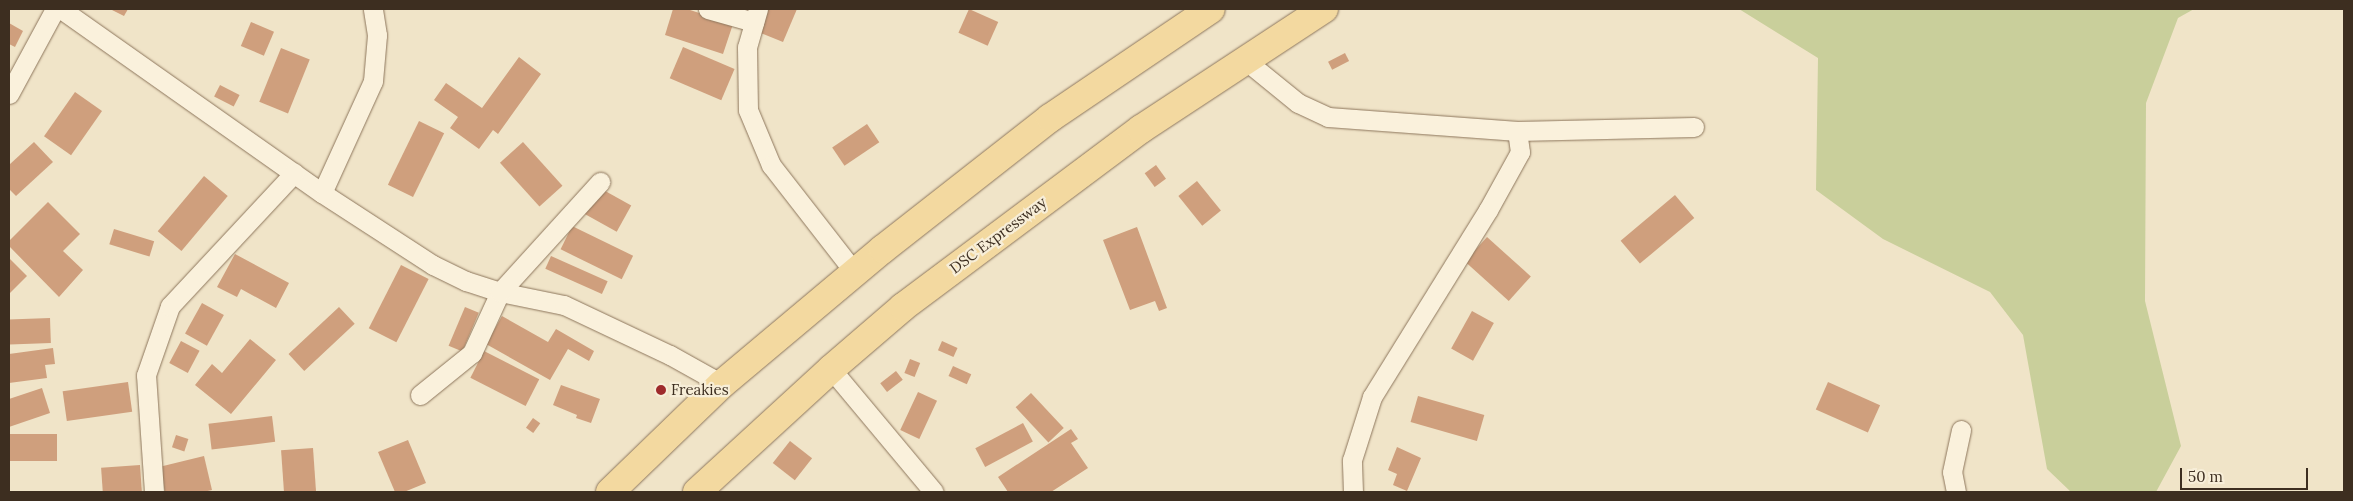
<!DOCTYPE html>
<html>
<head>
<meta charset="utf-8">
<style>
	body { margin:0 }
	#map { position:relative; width:2353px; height:501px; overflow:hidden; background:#f0e4c8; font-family:Lora,serif }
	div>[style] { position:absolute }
	.green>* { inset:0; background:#c9cf9b }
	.building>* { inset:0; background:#cf9f7d; transform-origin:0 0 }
	.roads { filter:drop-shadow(0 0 1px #8d765c) drop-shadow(0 0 1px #8d765c) }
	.minor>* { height:19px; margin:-9.5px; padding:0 9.5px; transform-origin:9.5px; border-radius:9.5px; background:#faf1dc }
	.primary>* { height:28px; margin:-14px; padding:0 14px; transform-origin:14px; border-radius:14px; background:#f3d9a0 }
	.dots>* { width:14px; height:14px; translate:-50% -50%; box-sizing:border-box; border:2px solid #f7eed8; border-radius:50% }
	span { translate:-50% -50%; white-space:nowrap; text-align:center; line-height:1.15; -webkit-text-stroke:4.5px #f7eed8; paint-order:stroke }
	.street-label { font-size:15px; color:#3d2e20 }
	.poi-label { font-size:15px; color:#3d2e20 }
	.left { translate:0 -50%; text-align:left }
	.frame { position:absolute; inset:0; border:10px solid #3d2e20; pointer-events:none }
	.scale { position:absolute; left:2180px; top:468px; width:128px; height:22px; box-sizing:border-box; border:2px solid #3d2e20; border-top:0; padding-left:6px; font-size:15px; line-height:18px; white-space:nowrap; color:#3d2e20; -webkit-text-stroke:4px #f7eed8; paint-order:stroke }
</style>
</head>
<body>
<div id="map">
	<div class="green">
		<div style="clip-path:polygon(1739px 9px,2194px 9px,2178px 18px,2146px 103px,2145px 301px,2181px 446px,2156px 492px,2071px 492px,2047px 469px,2023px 335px,1990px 292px,1883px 239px,1816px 190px,1818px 58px)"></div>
	</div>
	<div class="building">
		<div style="clip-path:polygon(110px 9px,128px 9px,124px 16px)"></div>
		<div style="clip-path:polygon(673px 9px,687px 9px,733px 24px,723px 54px,665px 35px)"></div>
		<div style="clip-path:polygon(762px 9px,797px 9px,783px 42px,753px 30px)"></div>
		<div style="left:969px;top:9px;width:32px;height:26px;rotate:24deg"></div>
		<div style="left:251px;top:22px;width:25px;height:26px;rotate:23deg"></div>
		<div style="clip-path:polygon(9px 23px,23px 31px,15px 47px,9px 44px)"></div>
		<div style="left:683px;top:47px;width:56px;height:34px;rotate:23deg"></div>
		<div style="left:281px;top:48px;width:31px;height:58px;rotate:22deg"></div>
		<div style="left:1345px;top:53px;width:9px;height:19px;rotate:63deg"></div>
		<div style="clip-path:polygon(519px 57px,541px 74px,498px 134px,493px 130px,479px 149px,450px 128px,458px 117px,434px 100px,446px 83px,482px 108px)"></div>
		<div style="left:220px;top:85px;width:22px;height:13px;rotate:27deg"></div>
		<div style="left:75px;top:92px;width:33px;height:54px;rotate:35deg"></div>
		<div style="left:419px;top:121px;width:28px;height:71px;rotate:26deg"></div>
		<div style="left:867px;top:124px;width:22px;height:42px;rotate:56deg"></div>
		<div style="clip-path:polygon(34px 142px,53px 162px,16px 196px,9px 189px,9px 165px)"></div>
		<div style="left:523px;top:142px;width:59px;height:31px;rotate:48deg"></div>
		<div style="left:1156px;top:165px;width:17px;height:14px;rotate:54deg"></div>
		<div style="left:204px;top:176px;width:31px;height:72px;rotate:40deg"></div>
		<div style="left:1197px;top:181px;width:38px;height:24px;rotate:51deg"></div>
		<div style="left:598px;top:187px;width:38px;height:30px;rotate:29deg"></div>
		<div style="left:1675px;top:195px;width:30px;height:71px;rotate:50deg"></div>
		<div style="clip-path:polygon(48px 202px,80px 234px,63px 251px,83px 270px,59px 297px,9px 246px,9px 241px)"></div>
		<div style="left:572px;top:226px;width:68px;height:26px;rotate:26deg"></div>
		<div style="clip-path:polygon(1137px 227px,1167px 308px,1159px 311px,1155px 301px,1130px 310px,1103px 240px)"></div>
		<div style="left:114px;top:229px;width:42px;height:16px;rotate:17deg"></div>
		<div style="left:1487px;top:237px;width:59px;height:33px;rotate:42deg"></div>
		<div style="clip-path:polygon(235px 254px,289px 283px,276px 308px,241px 289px,237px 297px,217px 287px)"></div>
		<div style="left:551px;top:256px;width:62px;height:14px;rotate:24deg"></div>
		<div style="clip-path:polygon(9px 258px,27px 276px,9px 294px)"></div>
		<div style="left:401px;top:265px;width:31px;height:71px;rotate:27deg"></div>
		<div style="left:202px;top:303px;width:25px;height:35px;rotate:29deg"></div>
		<div style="left:339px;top:307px;width:23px;height:69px;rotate:47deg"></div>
		<div style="left:465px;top:307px;width:15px;height:42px;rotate:23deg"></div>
		<div style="left:1472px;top:311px;width:25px;height:43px;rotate:29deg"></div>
		<div style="clip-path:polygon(502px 316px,548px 342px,556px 329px,594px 351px,589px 361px,568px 349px,550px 380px,486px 344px)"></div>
		<div style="left:50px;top:318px;width:25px;height:41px;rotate:88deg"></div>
		<div style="clip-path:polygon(250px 339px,276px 360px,231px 414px,195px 385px,212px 364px,222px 373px)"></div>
		<div style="left:181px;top:341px;width:21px;height:25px;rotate:28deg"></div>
		<div style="left:942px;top:341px;width:17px;height:10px;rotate:24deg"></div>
		<div style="clip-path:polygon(53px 348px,55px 364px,45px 365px,47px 378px,9px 383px,9px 354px)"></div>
		<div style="left:484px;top:351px;width:62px;height:30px;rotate:27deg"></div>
		<div style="left:910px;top:359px;width:11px;height:15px;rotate:22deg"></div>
		<div style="left:953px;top:366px;width:20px;height:11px;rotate:24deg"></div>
		<div style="left:896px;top:371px;width:11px;height:20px;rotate:52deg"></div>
		<div style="left:128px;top:382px;width:30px;height:66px;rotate:82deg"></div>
		<div style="left:1828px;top:382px;width:57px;height:30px;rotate:24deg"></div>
		<div style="clip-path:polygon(561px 385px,600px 399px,591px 423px,576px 418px,577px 415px,553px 405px)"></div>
		<div style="clip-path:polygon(42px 388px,50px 413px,9px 427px,9px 399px)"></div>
		<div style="left:918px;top:392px;width:21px;height:42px;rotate:25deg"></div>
		<div style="left:1031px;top:393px;width:48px;height:21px;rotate:47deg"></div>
		<div style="left:1418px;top:396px;width:69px;height:27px;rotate:16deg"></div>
		<div style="left:272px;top:416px;width:26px;height:64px;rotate:83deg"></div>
		<div style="left:533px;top:418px;width:9px;height:12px;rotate:36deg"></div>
		<div style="left:1023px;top:423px;width:21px;height:54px;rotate:62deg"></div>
		<div style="clip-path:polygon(1071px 429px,1078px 439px,1071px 443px,1088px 468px,1051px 492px,1008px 492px,998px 477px)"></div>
		<div style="left:9px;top:434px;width:48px;height:27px"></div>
		<div style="left:176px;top:435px;width:13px;height:13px;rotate:18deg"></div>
		<div style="clip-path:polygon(408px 440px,426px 483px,404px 492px,395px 492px,378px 452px)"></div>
		<div style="left:790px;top:441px;width:28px;height:28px;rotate:38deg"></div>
		<div style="clip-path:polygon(1397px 447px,1421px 458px,1407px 491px,1393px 485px,1397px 474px,1388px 470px)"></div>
		<div style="left:313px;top:448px;width:44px;height:32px;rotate:86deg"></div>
		<div style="clip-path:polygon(204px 456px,212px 490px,203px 492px,165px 492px,159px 467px)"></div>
		<div style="left:140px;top:465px;width:27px;height:39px;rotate:86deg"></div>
	</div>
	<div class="roads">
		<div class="minor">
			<div style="left:61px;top:9px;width:319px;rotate:35.2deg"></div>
			<div style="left:322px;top:193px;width:132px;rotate:33deg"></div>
			<div style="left:433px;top:265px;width:37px;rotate:26deg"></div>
			<div style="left:466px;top:281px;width:36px;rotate:18deg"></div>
			<div style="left:500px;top:292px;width:65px;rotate:11.5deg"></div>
			<div style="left:564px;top:305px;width:117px;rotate:25.3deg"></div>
			<div style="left:670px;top:355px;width:60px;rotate:29.1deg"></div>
			<div style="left:708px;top:9px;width:48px;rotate:15.8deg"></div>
			<div style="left:758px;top:9px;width:40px;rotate:106deg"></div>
			<div style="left:747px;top:47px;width:63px;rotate:89.1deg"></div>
			<div style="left:748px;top:110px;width:60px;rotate:67.3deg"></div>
			<div style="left:771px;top:165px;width:137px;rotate:52.1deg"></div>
			<div style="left:1245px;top:60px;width:68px;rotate:39.1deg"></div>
			<div style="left:1298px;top:103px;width:33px;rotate:25deg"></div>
			<div style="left:1328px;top:117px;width:190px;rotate:4.2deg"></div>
			<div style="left:1517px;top:131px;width:177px;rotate:-1.3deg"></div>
			<div style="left:9px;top:94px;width:97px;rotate:-61.6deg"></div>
			<div style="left:322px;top:193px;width:123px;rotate:-65.5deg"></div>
			<div style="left:373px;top:81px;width:46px;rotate:-85deg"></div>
			<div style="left:377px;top:35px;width:26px;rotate:-99deg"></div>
			<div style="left:831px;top:369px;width:160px;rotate:50.1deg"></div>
			<div style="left:420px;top:395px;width:67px;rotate:-38.9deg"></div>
			<div style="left:472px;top:353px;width:67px;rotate:-65.3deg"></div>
			<div style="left:500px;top:292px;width:149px;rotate:-47.7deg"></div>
			<div style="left:154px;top:492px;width:117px;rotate:-93.9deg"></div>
			<div style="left:146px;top:375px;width:73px;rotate:-70.8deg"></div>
			<div style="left:170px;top:306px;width:182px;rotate:-47deg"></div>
			<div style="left:1353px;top:492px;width:32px;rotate:-92deg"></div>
			<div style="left:1352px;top:460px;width:66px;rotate:-72.4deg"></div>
			<div style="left:1372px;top:397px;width:220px;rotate:-58.2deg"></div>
			<div style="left:1488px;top:210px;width:66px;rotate:-61.1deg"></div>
			<div style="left:1520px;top:152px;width:21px;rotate:-98deg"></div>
			<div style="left:1956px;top:492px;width:20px;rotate:-101deg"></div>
			<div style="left:1952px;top:472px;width:43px;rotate:-77.9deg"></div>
		</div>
		<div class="primary">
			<div style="left:610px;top:492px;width:156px;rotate:-44deg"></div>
			<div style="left:722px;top:384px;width:210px;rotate:-40deg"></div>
			<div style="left:883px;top:249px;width:212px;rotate:-38.1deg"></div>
			<div style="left:1050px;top:118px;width:194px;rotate:-34.1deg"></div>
			<div style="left:697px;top:492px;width:182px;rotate:-42.5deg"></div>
			<div style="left:831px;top:369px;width:95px;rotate:-40.7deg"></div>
			<div style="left:903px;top:307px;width:297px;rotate:-36.8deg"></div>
			<div style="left:1141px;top:129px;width:219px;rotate:-33.3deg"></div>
		</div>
	</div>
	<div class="dots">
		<div style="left:661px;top:390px;background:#9e2a2b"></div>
	</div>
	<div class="street-label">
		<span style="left:998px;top:235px;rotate:-37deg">DSC Expressway</span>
	</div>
	<div class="poi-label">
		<span class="left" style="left:671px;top:390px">Freakies</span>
	</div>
	<div class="frame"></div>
	<div class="scale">50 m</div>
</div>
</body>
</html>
